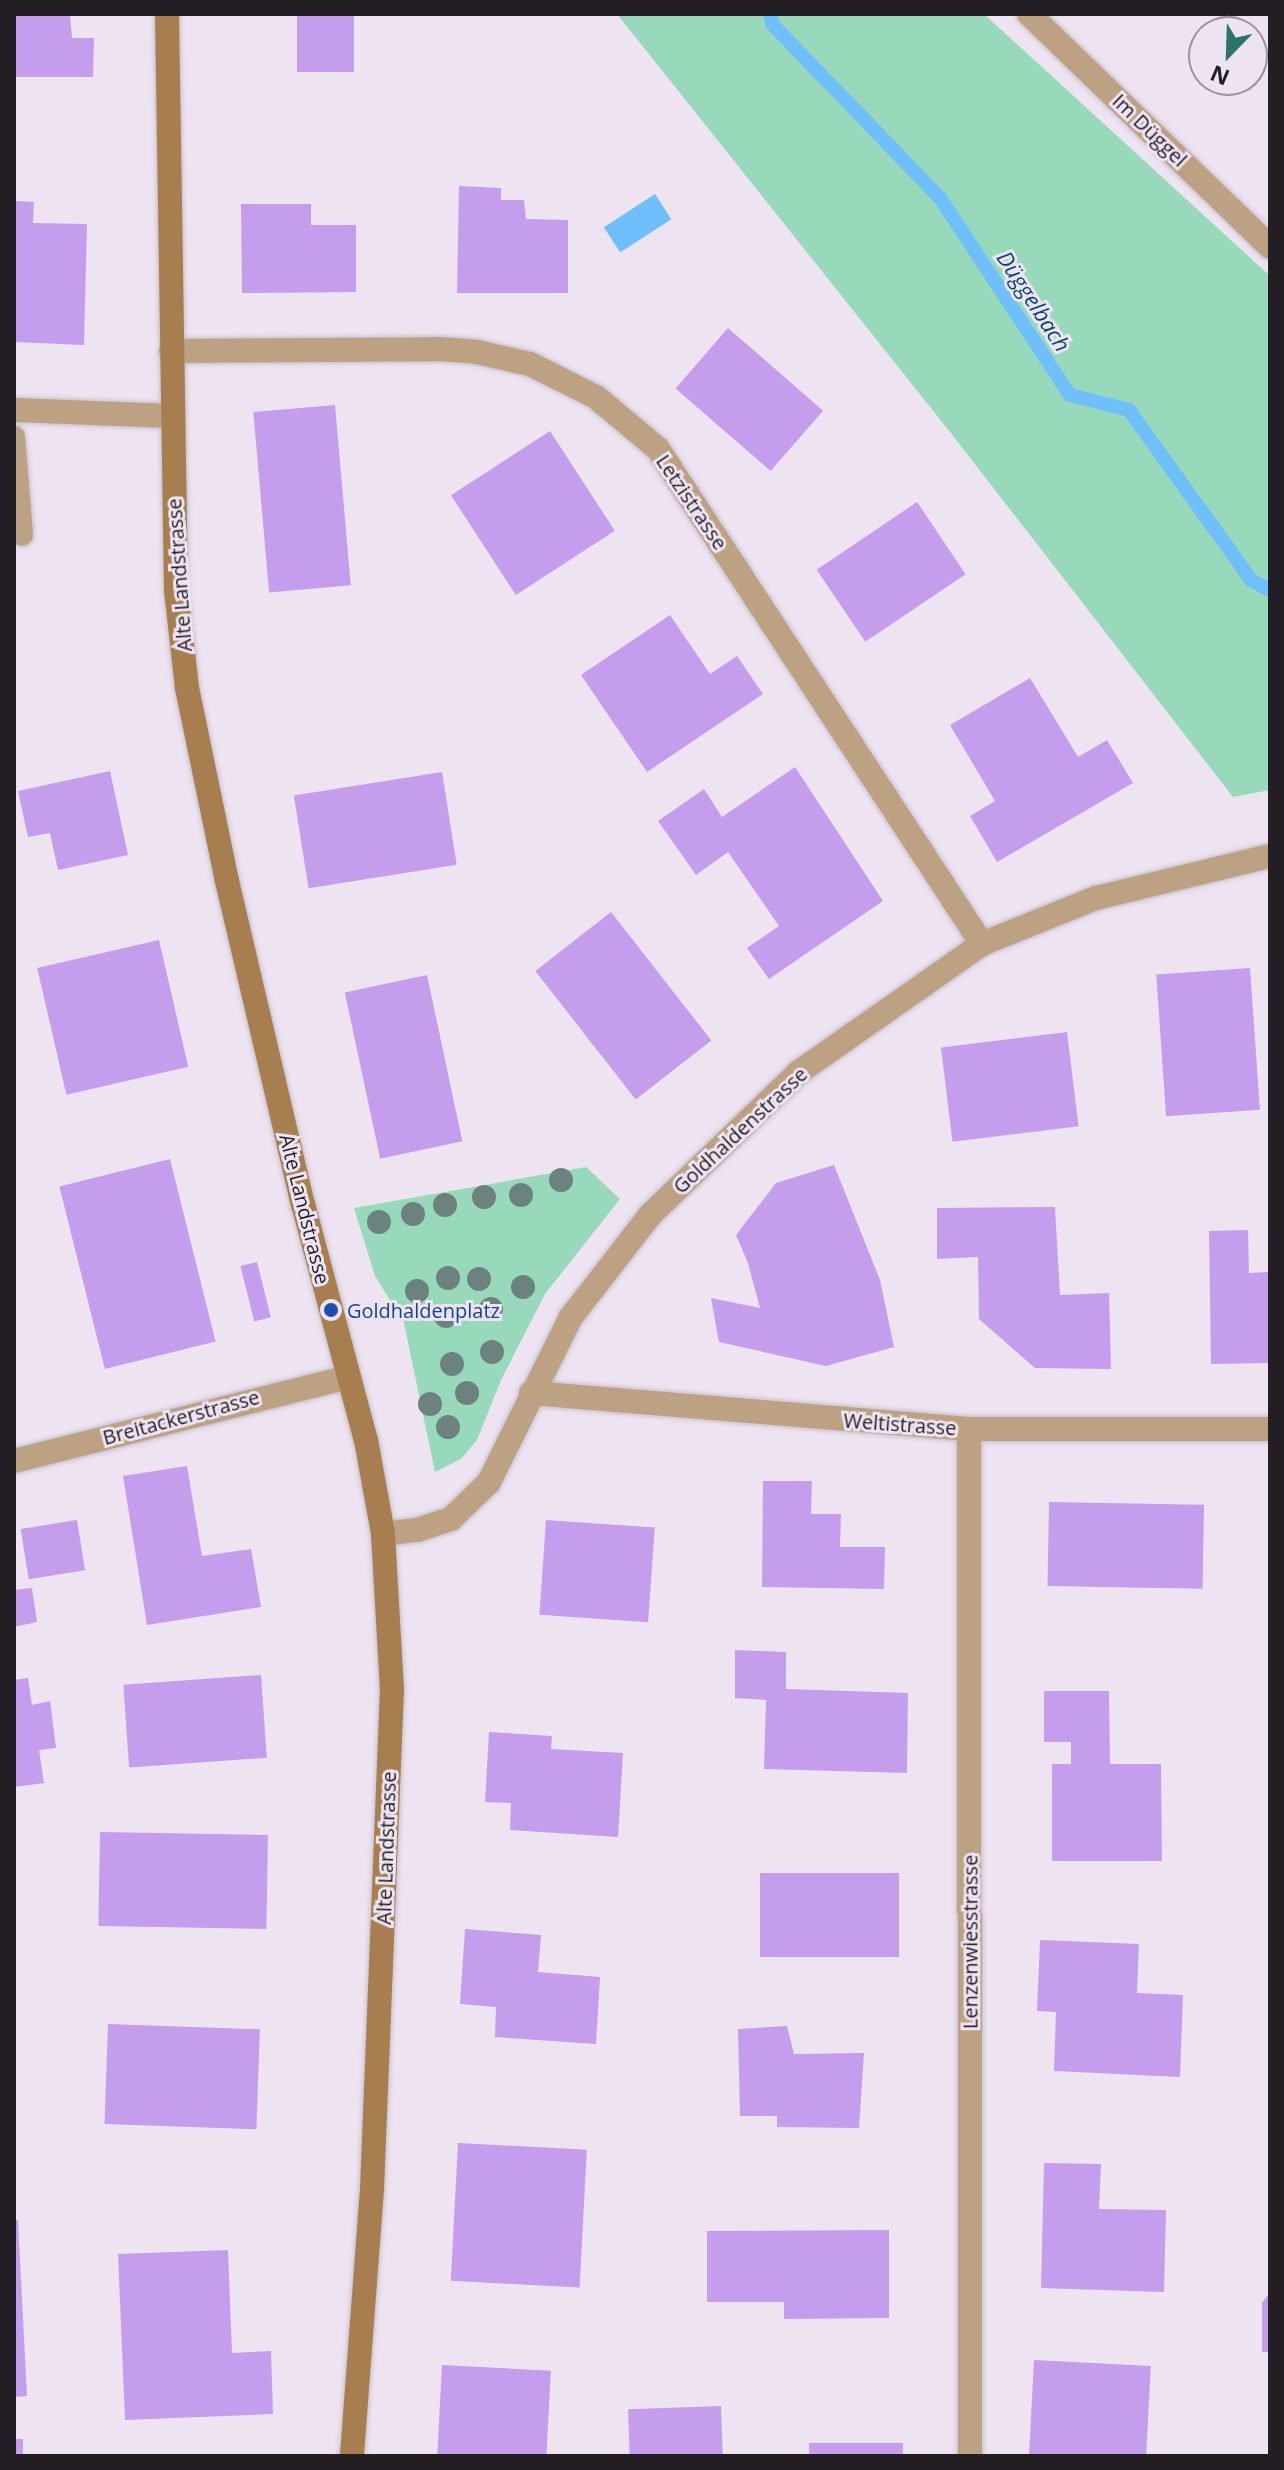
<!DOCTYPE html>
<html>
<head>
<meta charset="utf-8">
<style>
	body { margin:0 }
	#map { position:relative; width:1284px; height:2470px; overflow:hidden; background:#eee3f1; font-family:"Open Sans",sans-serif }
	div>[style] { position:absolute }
	.green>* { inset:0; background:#97d9ba }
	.water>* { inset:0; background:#6fbffd; transform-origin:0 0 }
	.stream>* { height:14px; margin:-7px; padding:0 7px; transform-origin:7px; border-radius:7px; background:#6fbffd }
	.building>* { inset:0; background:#c59ded; transform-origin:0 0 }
	.roads { filter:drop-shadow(0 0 2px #c9c0cc) drop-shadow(0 0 2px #c9c0cc) }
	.service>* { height:22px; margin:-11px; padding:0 11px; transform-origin:11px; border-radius:11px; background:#bda183 }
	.minor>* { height:24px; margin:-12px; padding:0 12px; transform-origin:12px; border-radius:12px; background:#bda183 }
	.secondary>* { height:24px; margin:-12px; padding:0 12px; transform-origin:12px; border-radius:12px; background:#a77e4f }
	.trees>* { width:24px; height:24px; margin:-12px; border-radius:50%; background:#6c827f }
	.dots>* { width:22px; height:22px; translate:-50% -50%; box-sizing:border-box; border:4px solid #eee3f1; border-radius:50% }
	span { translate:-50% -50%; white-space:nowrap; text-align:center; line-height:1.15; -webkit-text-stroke:6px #eee3f1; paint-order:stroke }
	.street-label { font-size:20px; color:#221e23 }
	.transit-label { font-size:20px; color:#164399 }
	.left { translate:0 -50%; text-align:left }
	.water-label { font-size:22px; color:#06476f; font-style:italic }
	.frame { position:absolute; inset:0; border:16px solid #221e23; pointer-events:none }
	.north { position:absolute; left:1188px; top:16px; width:80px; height:80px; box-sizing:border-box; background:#eee3f1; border:2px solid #9c949f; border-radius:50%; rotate:203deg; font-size:22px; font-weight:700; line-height:32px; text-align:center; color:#221e23 }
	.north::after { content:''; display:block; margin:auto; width:28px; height:36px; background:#2b736c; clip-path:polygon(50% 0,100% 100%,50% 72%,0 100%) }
</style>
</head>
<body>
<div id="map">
	<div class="green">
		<div style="clip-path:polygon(617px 14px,984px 14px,1270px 276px,1270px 790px,1233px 797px,950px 432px)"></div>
		<div style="clip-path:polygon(586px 1167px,620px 1199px,545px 1294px,501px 1380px,477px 1440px,461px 1459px,435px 1472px,404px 1323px,375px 1276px,354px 1208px)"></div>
	</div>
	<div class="water">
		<div style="left:655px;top:194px;width:30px;height:61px;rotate:57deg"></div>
	</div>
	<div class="stream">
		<div style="left:770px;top:14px;width:11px;rotate:75deg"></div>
		<div style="left:773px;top:25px;width:240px;rotate:46deg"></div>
		<div style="left:940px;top:198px;width:236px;rotate:56.6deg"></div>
		<div style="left:1070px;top:395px;width:61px;rotate:14.3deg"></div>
		<div style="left:1129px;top:410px;width:209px;rotate:54.3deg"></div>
		<div style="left:1251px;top:580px;width:21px;rotate:28deg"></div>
	</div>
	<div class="building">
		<div style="clip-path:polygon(14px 14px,70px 14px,72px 38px,94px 38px,93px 77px,14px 77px)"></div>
		<div style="left:297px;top:14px;width:57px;height:58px"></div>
		<div style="clip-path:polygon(459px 186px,501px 188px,501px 200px,524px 200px,526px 219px,568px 220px,568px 293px,457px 293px)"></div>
		<div style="clip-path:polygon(14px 201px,34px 202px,33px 223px,87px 224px,84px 345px,14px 342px)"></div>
		<div style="clip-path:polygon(241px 204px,311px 204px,311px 225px,356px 225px,356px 292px,242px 293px)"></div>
		<div style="left:728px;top:328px;width:126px;height:80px;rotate:41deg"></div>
		<div style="left:335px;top:405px;width:181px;height:82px;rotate:85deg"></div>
		<div style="left:550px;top:431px;width:119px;height:118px;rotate:57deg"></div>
		<div style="left:917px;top:502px;width:87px;height:121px;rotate:56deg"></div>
		<div style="clip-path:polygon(670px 615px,710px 674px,737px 656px,763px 694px,647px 772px,581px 675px)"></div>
		<div style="clip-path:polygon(1030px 678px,1078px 757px,1107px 740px,1133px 783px,997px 862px,970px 816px,995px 801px,950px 725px)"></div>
		<div style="clip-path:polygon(795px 767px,883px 901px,769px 979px,747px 948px,779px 926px,728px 852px,696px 875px,658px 821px,704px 789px,722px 817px)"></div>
		<div style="clip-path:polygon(110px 771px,128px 855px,58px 870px,50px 833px,28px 837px,18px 791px)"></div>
		<div style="left:442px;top:772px;width:94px;height:150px;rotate:81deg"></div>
		<div style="left:611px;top:912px;width:163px;height:96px;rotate:52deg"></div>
		<div style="left:159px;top:940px;width:130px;height:125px;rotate:77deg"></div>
		<div style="left:1250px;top:968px;width:142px;height:94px;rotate:86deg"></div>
		<div style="left:427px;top:975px;width:170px;height:84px;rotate:78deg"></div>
		<div style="left:1067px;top:1032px;width:95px;height:127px;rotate:83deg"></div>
		<div style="left:170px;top:1159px;width:188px;height:114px;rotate:76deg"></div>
		<div style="clip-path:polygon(834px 1165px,880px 1280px,894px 1347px,826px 1366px,719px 1342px,711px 1298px,760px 1308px,748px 1263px,736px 1235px,776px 1183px)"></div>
		<div style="clip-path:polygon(1055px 1207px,1060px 1295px,1109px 1293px,1111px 1369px,1035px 1368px,979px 1319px,978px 1257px,937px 1259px,937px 1208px)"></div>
		<div style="clip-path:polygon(1248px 1230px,1249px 1273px,1270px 1272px,1270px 1363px,1211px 1364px,1209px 1231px)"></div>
		<div style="left:257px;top:1262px;width:57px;height:17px;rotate:76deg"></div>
		<div style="clip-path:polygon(187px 1466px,202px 1556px,251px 1549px,261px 1607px,147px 1625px,123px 1476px)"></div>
		<div style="clip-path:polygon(763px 1481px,812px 1481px,811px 1514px,841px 1514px,840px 1547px,885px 1547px,884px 1589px,762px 1587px)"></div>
		<div style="left:1049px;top:1502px;width:155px;height:84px;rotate:1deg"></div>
		<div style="left:77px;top:1520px;width:51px;height:57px;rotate:81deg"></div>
		<div style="left:546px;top:1520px;width:109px;height:95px;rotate:4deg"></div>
		<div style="clip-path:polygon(32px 1588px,37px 1622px,14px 1627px,14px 1590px)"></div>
		<div style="clip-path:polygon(735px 1650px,786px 1652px,786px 1689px,908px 1693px,907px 1773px,764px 1769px,766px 1700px,735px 1698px)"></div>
		<div style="left:261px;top:1675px;width:83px;height:138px;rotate:86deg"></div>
		<div style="clip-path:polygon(28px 1678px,32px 1705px,50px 1701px,56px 1748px,39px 1750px,44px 1783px,14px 1787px,14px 1680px)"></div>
		<div style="clip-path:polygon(1044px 1691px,1109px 1691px,1110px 1764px,1161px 1764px,1162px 1861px,1052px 1861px,1052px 1764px,1071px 1764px,1071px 1742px,1044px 1742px)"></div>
		<div style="clip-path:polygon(489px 1732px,552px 1736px,551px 1749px,623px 1753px,618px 1837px,510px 1830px,511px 1803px,485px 1802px)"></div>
		<div style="left:100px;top:1832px;width:168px;height:94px;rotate:1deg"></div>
		<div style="left:760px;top:1873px;width:139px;height:84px"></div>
		<div style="clip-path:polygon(465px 1929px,541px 1935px,538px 1972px,600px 1977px,596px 2044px,495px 2037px,496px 2007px,460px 2004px)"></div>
		<div style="clip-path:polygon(1040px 1940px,1139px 1944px,1137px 1993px,1183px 1995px,1180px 2077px,1054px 2071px,1056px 2012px,1037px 2011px)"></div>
		<div style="left:108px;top:2024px;width:152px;height:100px;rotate:2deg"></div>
		<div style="clip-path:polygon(787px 2026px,794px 2054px,864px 2053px,859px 2128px,777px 2127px,777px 2116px,740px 2116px,738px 2029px)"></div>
		<div style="left:458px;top:2143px;width:129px;height:138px;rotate:3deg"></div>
		<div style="clip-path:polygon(1044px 2163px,1101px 2164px,1099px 2209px,1166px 2210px,1164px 2292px,1041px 2288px)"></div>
		<div style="clip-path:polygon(14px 2220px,18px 2220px,27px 2396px,14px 2397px)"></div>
		<div style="clip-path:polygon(889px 2230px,889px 2318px,784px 2319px,784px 2302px,707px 2302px,707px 2231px)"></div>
		<div style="clip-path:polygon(228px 2250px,232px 2353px,271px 2351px,273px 2414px,125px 2420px,118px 2254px)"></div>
		<div style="clip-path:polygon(1270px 2292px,1270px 2352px,1262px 2352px,1262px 2303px)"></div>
		<div style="left:1034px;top:2360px;width:117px;height:96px;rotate:3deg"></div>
		<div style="left:442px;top:2365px;width:109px;height:91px;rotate:3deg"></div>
		<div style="left:721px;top:2406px;width:50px;height:93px;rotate:88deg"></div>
		<div style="left:14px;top:2439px;width:9px;height:17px"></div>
		<div style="left:809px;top:2443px;width:94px;height:13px"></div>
	</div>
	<div class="roads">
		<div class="service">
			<div style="left:14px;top:437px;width:98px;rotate:85.3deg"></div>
		</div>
		<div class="minor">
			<div style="left:1029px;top:14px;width:335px;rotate:44deg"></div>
			<div style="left:171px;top:351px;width:267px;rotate:-0.4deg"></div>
			<div style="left:438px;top:349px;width:39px;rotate:4deg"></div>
			<div style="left:477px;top:352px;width:54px;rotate:12.8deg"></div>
			<div style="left:530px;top:364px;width:74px;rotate:26.6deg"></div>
			<div style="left:596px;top:397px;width:81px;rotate:40deg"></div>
			<div style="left:658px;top:449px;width:592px;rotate:56.79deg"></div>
			<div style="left:14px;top:410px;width:157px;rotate:2.2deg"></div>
			<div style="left:531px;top:1393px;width:439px;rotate:4.7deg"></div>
			<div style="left:969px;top:1429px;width:301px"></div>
			<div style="left:969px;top:1429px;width:1027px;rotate:89.94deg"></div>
			<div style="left:14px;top:1461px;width:344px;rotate:-14.1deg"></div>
			<div style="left:383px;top:1534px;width:34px;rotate:-7deg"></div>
			<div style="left:417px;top:1530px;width:36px;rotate:-18deg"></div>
			<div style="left:451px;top:1519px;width:53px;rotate:-44.2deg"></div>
			<div style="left:489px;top:1482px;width:184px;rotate:-63.6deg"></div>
			<div style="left:571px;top:1317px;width:129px;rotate:-52.2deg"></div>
			<div style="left:650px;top:1215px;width:207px;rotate:-43.8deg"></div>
			<div style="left:799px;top:1072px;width:223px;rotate:-35deg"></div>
			<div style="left:982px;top:944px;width:123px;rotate:-22deg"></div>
			<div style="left:1096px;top:898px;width:179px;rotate:-13.6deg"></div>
		</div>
		<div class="secondary">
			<div style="left:167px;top:14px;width:576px;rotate:89.1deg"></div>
			<div style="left:176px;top:590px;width:99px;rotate:83.6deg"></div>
			<div style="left:187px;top:688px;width:197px;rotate:78.3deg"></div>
			<div style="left:227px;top:881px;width:332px;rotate:76.8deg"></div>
			<div style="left:303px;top:1204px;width:244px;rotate:75.1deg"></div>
			<div style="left:366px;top:1440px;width:96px;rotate:79.7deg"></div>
			<div style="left:383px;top:1534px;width:155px;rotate:86.7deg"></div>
			<div style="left:392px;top:1689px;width:500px;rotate:92.29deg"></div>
			<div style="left:372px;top:2189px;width:268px;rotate:94.3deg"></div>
		</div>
	</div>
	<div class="trees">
		<div style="left:561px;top:1180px"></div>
		<div style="left:521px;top:1195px"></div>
		<div style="left:484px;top:1197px"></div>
		<div style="left:445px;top:1205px"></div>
		<div style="left:413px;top:1214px"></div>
		<div style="left:379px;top:1222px"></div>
		<div style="left:448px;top:1278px"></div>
		<div style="left:479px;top:1279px"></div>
		<div style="left:523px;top:1287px"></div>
		<div style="left:417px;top:1291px"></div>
		<div style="left:491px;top:1309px"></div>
		<div style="left:446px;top:1316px"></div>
		<div style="left:492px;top:1352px"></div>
		<div style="left:452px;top:1364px"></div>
		<div style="left:467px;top:1393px"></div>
		<div style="left:430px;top:1404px"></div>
		<div style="left:448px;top:1427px"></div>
	</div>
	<div class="dots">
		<div style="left:331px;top:1310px;background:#1a4fb4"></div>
	</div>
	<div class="street-label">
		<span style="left:1150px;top:130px;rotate:44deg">Im Düggel</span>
		<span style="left:692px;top:502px;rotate:56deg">Letzistrasse</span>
		<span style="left:179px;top:575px;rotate:-94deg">Alte Landstrasse</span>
		<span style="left:740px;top:1130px;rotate:-43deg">Goldhaldenstrasse</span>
		<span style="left:305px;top:1209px;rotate:76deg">Alte Landstrasse</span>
		<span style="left:181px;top:1417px;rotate:-15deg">Breitackerstrasse</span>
		<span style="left:900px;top:1424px;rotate:4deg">Weltistrasse</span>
		<span style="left:386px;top:1848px;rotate:-88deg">Alte Landstrasse</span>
		<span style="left:970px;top:1942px;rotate:-90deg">Lenzenwiesstrasse</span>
	</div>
	<div class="transit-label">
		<span class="left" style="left:347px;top:1310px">Goldhaldenplatz</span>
	</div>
	<div class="water-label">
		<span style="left:1034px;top:301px;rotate:57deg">Düggelbach</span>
	</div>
	<div class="frame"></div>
	<div class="north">N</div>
</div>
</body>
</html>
